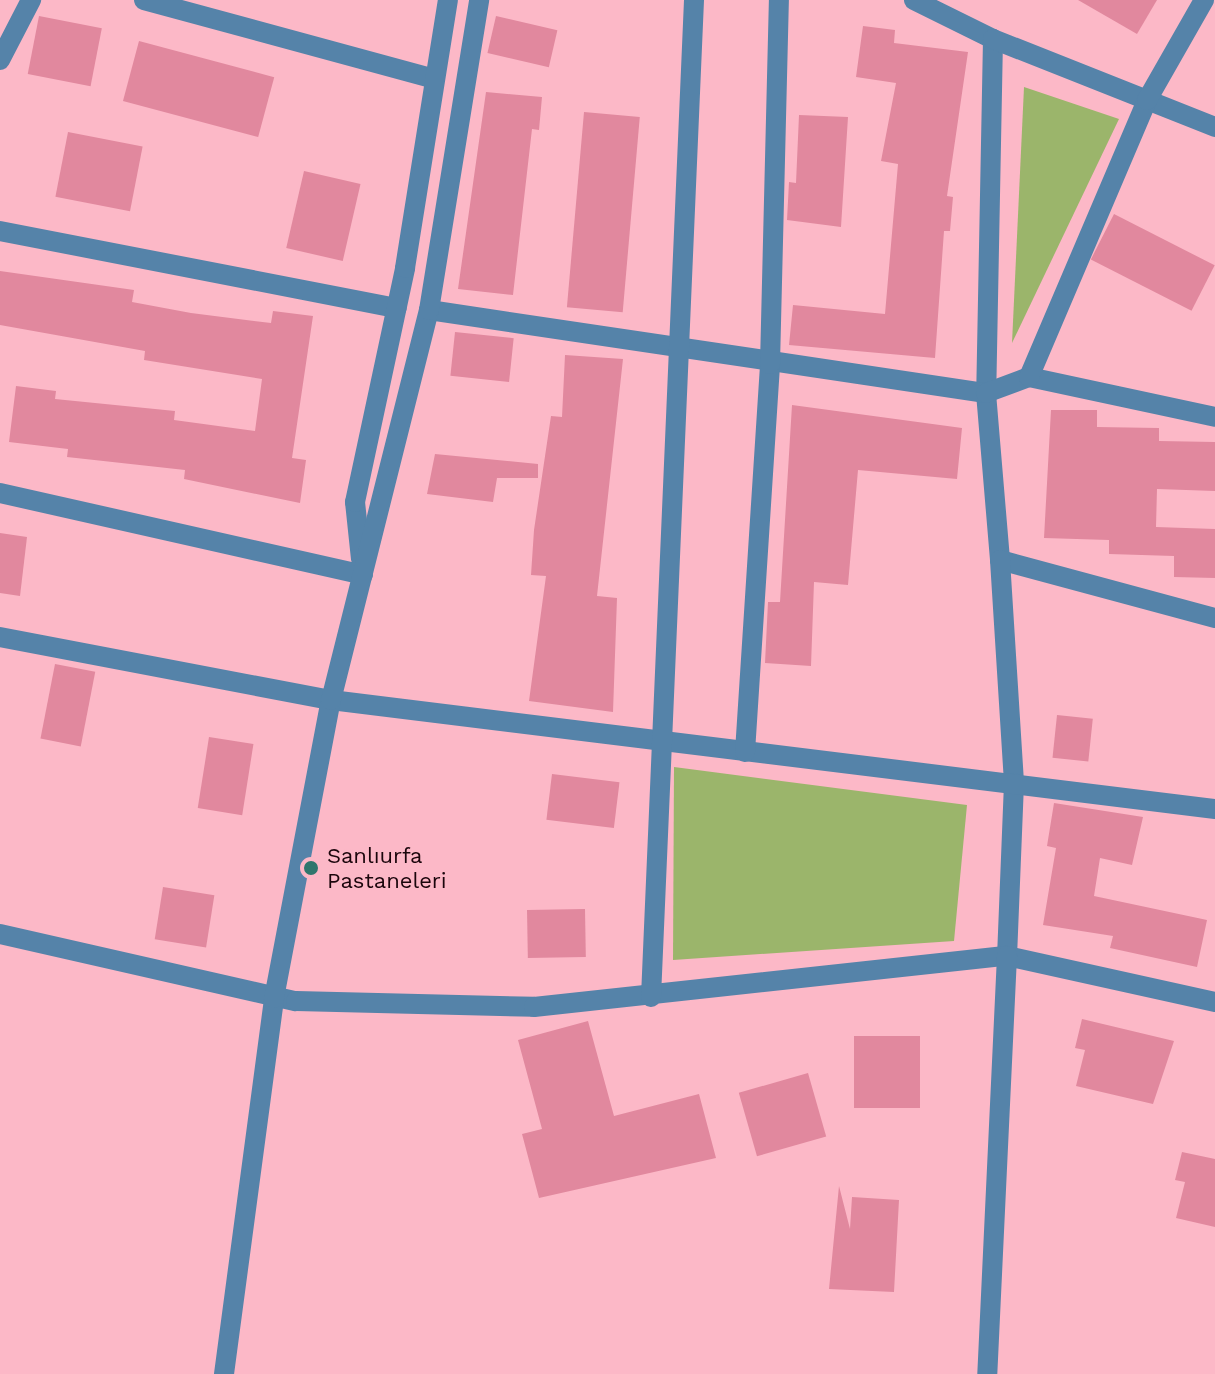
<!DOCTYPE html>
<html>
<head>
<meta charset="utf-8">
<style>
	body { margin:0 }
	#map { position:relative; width:1215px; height:1374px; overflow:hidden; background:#fcb8c7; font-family:"Work Sans",sans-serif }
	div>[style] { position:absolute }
	.green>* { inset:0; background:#9bb56b }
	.building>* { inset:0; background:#e1889e; transform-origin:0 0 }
	.minor>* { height:20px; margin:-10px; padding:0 10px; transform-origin:10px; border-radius:10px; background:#5583a9 }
	.dots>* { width:22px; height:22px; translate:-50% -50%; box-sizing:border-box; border:4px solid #fcb8c7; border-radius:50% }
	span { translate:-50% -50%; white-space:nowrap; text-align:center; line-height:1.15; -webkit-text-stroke:6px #fcb8c7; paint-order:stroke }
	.poi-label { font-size:22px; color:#1a050b }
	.left { translate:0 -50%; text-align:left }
</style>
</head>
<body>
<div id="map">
	<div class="green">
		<div style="clip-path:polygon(1024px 87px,1119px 119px,1012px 343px)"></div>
		<div style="clip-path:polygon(674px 767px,967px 805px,954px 941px,673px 960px)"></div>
	</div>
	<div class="building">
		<div style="clip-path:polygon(1078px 0,1157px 0,1137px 34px)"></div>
		<div style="left:39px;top:16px;width:64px;height:59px;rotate:11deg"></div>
		<div style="left:496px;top:16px;width:63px;height:38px;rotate:13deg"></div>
		<div style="clip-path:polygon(863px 26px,895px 30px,894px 43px,968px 52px,947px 196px,953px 197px,950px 231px,944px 231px,935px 358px,789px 345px,793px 305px,885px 314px,898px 164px,881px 161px,896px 83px,856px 77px)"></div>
		<div style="left:139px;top:41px;width:140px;height:62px;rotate:15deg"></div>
		<div style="clip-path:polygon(486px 92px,542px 97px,539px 130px,532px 129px,513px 295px,458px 289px)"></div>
		<div style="left:584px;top:112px;width:56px;height:196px;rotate:5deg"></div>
		<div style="clip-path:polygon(799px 115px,848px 117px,841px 227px,787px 220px,789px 182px,796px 183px)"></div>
		<div style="left:68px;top:132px;width:76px;height:66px;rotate:11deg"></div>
		<div style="left:304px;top:171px;width:58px;height:79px;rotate:13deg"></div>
		<div style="left:1114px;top:214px;width:113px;height:51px;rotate:27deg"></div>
		<div style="clip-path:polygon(0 271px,134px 290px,132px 302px,191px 313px,271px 323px,273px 311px,313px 316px,292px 458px,306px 460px,300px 503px,184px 479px,185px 470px,67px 457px,68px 449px,9px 442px,16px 386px,56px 391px,55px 399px,175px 411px,174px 420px,255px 431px,262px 379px,144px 360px,145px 351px,0 325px)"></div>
		<div style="left:455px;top:332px;width:59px;height:44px;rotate:6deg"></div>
		<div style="clip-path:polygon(565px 355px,623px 359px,597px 596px,617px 598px,613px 712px,529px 701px,546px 576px,531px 575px,534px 530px,551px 416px,562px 417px)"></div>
		<div style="clip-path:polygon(792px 405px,962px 428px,957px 479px,858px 470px,848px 585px,814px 582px,811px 666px,765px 663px,768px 602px,780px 602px)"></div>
		<div style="clip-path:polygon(1051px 410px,1097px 410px,1097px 427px,1159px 428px,1159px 441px,1215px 442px,1215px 491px,1157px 489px,1156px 527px,1215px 529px,1215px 578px,1174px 577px,1174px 556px,1109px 554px,1109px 540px,1044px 538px)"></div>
		<div style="clip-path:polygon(435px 454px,538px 464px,538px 478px,497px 478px,493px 502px,427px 494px)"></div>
		<div style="clip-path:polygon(0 533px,27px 537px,20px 596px,0 593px)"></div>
		<div style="left:55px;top:664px;width:41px;height:76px;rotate:11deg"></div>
		<div style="left:1057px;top:715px;width:36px;height:43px;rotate:6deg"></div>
		<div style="left:209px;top:737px;width:45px;height:72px;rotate:9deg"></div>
		<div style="left:552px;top:774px;width:68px;height:46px;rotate:7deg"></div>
		<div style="clip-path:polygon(1054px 803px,1143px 817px,1132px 865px,1100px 858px,1094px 896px,1207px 920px,1197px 967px,1110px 948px,1113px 936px,1043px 925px,1056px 848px,1047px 846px)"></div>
		<div style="left:163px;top:887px;width:52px;height:53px;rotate:9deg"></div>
		<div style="left:585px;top:909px;width:48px;height:58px;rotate:89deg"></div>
		<div style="clip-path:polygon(1082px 1019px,1174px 1041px,1153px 1104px,1076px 1086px,1085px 1050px,1075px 1048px)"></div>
		<div style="clip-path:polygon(588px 1021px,614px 1116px,699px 1094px,716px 1158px,539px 1198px,522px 1134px,542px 1129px,518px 1040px)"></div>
		<div style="left:854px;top:1036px;width:66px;height:72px"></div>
		<div style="left:808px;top:1073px;width:66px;height:72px;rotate:74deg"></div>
		<div style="clip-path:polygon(1182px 1152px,1215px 1159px,1215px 1227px,1176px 1218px,1185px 1182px,1175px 1180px)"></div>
		<div style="clip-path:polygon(839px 1186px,850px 1229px,852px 1197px,899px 1200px,894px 1292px,829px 1289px)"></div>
	</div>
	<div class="minor">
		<div style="left:144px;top:0;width:297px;rotate:15.2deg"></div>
		<div style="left:914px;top:0;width:88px;rotate:26.3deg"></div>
		<div style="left:993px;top:39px;width:354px;rotate:91.1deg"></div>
		<div style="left:986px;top:393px;width:168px;rotate:85.2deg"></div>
		<div style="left:1000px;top:560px;width:223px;rotate:15.1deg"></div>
		<div style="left:993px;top:39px;width:239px;rotate:21.6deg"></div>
		<div style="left:0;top:60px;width:68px;rotate:-62.7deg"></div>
		<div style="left:0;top:231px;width:404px;rotate:11deg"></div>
		<div style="left:429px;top:310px;width:563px;rotate:8.48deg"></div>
		<div style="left:986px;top:393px;width:46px;rotate:-20.4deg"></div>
		<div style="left:1029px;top:377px;width:190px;rotate:12.1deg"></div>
		<div style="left:1029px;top:377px;width:301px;rotate:-66.9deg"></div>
		<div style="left:1147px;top:100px;width:115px;rotate:-60.3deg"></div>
		<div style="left:0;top:493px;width:372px;rotate:12.7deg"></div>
		<div style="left:361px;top:559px;width:57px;rotate:-96deg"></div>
		<div style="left:355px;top:502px;width:239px;rotate:-77.9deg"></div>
		<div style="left:405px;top:268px;width:271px;rotate:-80.9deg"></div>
		<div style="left:1000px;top:560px;width:223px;rotate:86.4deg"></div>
		<div style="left:1014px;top:783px;width:173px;rotate:92.3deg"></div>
		<div style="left:1007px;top:956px;width:213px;rotate:12.5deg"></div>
		<div style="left:0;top:637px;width:337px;rotate:10.8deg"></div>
		<div style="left:331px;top:700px;width:891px;rotate:7.03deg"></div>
		<div style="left:745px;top:752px;width:389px;rotate:-86.3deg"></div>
		<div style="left:770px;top:364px;width:364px;rotate:-88.6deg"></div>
		<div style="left:0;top:934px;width:303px;rotate:12.8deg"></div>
		<div style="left:296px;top:1001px;width:238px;rotate:1.4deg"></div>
		<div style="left:534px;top:1007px;width:476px;rotate:-6.2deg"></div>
		<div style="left:1007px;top:956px;width:418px;rotate:92.7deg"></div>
		<div style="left:651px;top:997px;width:998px;rotate:-87.53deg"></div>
		<div style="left:224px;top:1374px;width:379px;rotate:-82.4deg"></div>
		<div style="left:274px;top:998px;width:303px;rotate:-79.2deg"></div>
		<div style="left:331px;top:700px;width:402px;rotate:-75.9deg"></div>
		<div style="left:429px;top:310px;width:314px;rotate:-80.8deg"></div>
	</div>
	<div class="dots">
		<div style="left:311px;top:868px;background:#2f766d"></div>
	</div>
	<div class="poi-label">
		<span class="left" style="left:327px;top:868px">Sanlıurfa<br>Pastaneleri</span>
	</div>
</div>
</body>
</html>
